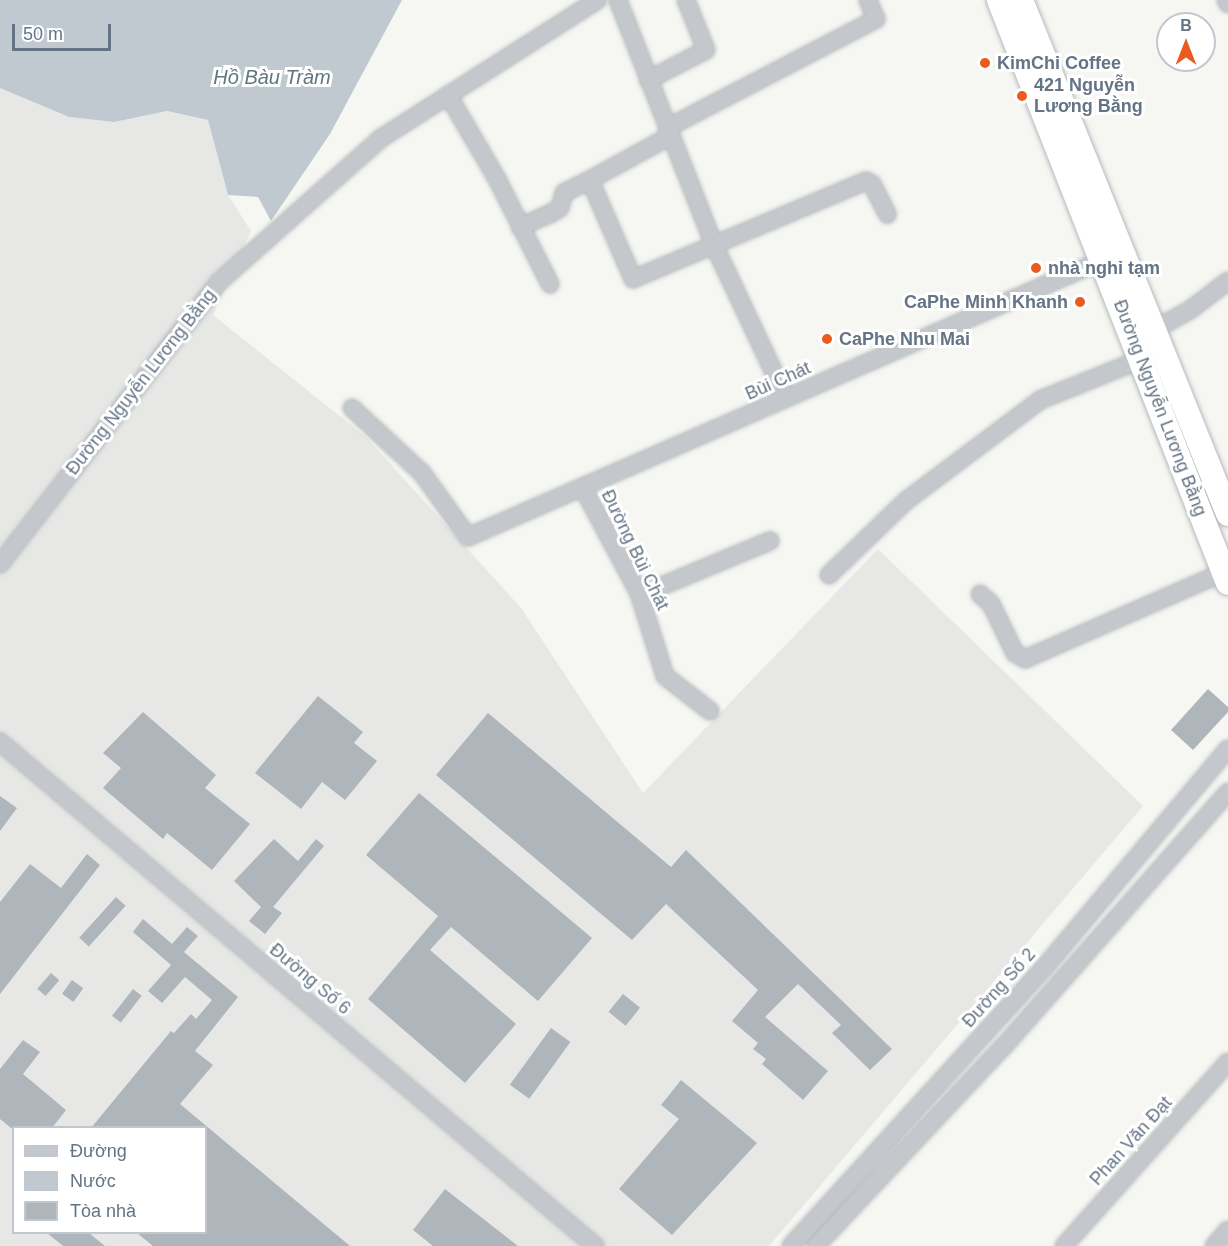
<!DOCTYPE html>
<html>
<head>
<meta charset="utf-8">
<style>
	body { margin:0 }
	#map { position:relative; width:1228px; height:1246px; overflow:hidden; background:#f6f7f3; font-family:Helvetica,sans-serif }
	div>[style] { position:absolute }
	.built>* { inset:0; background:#e7e8e6 }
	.water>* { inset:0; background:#bfc9cf }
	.building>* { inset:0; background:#aeb5bb; transform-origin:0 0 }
	.roads { filter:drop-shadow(0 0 2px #b6babd) drop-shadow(0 0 2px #b6babd) }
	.minor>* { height:16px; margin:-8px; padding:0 8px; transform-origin:8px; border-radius:8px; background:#c4c7cb }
	.highway>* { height:24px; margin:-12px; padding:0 12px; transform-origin:12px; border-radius:12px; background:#fff }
	.dots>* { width:16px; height:16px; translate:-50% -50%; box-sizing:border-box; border:3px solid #fff; border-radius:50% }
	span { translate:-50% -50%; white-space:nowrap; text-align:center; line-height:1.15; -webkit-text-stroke:6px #fff; paint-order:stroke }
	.poi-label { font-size:18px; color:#647485; font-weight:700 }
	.left { translate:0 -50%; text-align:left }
	.right { translate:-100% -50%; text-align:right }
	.street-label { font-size:18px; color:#647485 }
	.water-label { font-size:20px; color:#5f7782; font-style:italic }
	.legend { position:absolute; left:12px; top:1126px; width:195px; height:108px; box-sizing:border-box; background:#fff; border:2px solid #c1c7ce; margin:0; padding:8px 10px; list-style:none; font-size:18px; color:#647485 }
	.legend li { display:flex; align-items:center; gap:12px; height:30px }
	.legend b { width:30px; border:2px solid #c1c7ce }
	.north { position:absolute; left:1156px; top:12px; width:60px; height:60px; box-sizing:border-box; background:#fff; border:2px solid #c1c7ce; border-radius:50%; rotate:0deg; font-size:16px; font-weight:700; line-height:24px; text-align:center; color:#647485 }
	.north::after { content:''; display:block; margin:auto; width:21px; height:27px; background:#eb5b1f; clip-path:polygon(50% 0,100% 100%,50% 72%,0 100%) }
	.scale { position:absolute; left:12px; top:24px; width:99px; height:27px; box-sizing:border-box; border:3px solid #647485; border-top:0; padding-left:8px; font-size:18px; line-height:21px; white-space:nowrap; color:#647485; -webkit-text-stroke:4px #fff; paint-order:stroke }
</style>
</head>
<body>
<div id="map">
	<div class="built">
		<div style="clip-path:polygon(evenodd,0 88px,69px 117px,114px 122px,167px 111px,208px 120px,228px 195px,251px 231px,213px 315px,366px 437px,521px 608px,643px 793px,878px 549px,1143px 806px,769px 1246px,0 1246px,0 88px,14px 1128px,206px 1128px,206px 1232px,14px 1232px,14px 1128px)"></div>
	</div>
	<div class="water">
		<div style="clip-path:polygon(0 0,402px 0,330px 134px,271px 221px,258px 197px,228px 195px,208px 120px,167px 111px,114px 122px,69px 117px,0 88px)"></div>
	</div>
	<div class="building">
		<div style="clip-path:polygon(1208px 689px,1228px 707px,1228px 712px,1193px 750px,1171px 730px)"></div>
		<div style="clip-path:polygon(318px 696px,363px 732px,354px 743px,377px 761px,345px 800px,322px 782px,301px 809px,255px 773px)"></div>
		<div style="clip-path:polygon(143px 712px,216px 775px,205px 788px,250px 824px,212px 870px,167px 833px,163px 839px,103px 788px,121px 768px,103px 753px)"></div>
		<div style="clip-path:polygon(488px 713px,671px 867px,686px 850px,892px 1049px,870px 1070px,832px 1033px,841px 1025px,798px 984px,765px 1017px,828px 1071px,803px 1100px,762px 1064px,766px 1059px,753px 1049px,758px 1043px,732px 1021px,758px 990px,666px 904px,632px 940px,436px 775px)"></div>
		<div style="clip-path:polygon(419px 793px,592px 938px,538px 1001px,451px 927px,430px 950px,516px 1024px,465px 1083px,368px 999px,438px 916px,366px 855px)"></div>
		<div style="clip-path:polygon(0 796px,17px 808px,0 831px)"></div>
		<div style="clip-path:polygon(274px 839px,298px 861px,316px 839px,324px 846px,273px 907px,282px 913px,265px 934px,249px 921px,261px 907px,234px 881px)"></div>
		<div style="clip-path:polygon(87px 854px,100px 865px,0 994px,0 902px,30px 864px,61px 888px)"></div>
		<div style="left:116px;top:897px;width:13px;height:55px;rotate:42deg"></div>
		<div style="clip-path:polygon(143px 919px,172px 944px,187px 927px,198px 936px,184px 952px,238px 997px,195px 1051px,213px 1065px,180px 1104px,350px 1246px,153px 1246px,137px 1233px,206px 1233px,206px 1128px,91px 1128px,171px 1031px,174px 1033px,191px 1014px,196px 1019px,212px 1000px,185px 977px,162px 1003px,148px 991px,171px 965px,133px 932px)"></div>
		<div style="left:51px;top:973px;width:11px;height:21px;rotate:41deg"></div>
		<div style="left:72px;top:980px;width:14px;height:17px;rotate:36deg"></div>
		<div style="left:133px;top:989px;width:11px;height:34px;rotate:38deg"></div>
		<div style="left:623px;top:994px;width:22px;height:23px;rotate:39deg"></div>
		<div style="left:551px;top:1028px;width:24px;height:70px;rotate:36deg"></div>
		<div style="clip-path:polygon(23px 1040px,40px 1052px,23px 1074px,66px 1110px,52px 1128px,11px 1128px,0 1119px,0 1069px)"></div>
		<div style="clip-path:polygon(681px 1080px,757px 1143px,672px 1235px,619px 1189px,679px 1119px,661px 1105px)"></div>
		<div style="clip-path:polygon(445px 1189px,518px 1246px,433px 1246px,413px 1230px)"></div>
		<div style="clip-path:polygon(47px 1233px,89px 1233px,105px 1246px,63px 1246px)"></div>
	</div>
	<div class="roads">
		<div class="minor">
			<div style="left:618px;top:0;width:263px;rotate:68.6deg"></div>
			<div style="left:714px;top:245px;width:169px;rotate:64.8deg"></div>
			<div style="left:1226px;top:0;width:4px;rotate:63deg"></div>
			<div style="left:648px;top:80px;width:65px;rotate:-27.3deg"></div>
			<div style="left:706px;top:50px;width:54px;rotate:-111.8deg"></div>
			<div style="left:448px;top:95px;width:97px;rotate:59.7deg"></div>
			<div style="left:497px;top:179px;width:118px;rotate:63.2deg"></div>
			<div style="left:667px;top:128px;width:236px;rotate:-27.5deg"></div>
			<div style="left:876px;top:19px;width:21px;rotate:-113deg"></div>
			<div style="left:670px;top:136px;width:91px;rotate:151.2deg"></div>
			<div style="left:590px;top:180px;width:108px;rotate:66.5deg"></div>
			<div style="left:633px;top:279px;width:253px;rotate:-22.8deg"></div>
			<div style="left:866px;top:181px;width:7px;rotate:27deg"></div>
			<div style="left:872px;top:184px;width:34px;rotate:63deg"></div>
			<div style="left:520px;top:227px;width:36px;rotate:-24deg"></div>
			<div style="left:553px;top:212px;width:8px;rotate:-30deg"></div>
			<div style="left:560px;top:208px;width:16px;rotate:-75deg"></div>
			<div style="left:564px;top:193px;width:29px;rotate:-27deg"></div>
			<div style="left:1154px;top:330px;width:41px;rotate:-29.1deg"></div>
			<div style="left:1190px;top:310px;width:48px;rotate:-37.3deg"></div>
			<div style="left:352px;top:408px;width:96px;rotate:42.9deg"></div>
			<div style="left:422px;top:473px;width:79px;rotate:54.3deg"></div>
			<div style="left:468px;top:537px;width:693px;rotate:-23.57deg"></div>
			<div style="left:584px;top:490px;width:117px;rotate:61.9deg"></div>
			<div style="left:639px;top:593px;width:87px;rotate:72.6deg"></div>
			<div style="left:665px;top:676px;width:57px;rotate:37.9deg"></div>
			<div style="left:0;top:564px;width:357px;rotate:-52.2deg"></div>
			<div style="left:219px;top:282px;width:215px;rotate:-41.6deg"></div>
			<div style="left:380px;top:139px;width:258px;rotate:-32.6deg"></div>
			<div style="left:829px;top:575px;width:108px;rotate:-43.9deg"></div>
			<div style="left:907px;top:500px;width:166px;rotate:-36.9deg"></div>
			<div style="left:1040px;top:400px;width:110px;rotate:-21.9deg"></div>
			<div style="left:980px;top:594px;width:15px;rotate:42deg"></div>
			<div style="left:991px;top:604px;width:55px;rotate:63.9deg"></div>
			<div style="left:1015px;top:653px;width:12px;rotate:31deg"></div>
			<div style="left:1025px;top:659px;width:217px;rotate:-23.6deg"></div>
			<div style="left:640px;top:595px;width:141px;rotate:-22.6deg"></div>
			<div style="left:0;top:742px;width:780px;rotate:40.27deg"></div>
			<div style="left:791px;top:1246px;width:376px;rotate:-47.7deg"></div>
			<div style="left:1044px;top:968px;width:286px;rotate:-50deg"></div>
			<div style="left:816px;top:1246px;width:276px;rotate:-46.8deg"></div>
			<div style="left:1005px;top:1045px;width:337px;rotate:-48.6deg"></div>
			<div style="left:1064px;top:1246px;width:246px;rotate:-48.3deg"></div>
			<div style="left:1214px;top:1246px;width:21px;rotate:-49deg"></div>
		</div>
		<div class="highway">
			<div style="left:999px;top:0;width:626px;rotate:68.56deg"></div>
			<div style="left:1021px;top:0;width:554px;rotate:68.06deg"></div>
		</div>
	</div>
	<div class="dots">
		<div style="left:985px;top:63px;background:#eb5b1f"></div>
		<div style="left:1022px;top:96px;background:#eb5b1f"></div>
		<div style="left:1036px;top:268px;background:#eb5b1f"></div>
		<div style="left:1080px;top:302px;background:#eb5b1f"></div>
		<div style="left:827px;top:339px;background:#eb5b1f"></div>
	</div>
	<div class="poi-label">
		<span class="left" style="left:997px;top:63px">KimChi Coffee</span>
		<span class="left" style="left:1034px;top:96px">421 Nguyễn<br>Lương Bằng</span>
		<span class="left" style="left:1048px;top:268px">nhà nghỉ tạm</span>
		<span class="right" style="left:1068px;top:302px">CaPhe Minh Khanh</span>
		<span class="left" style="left:839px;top:339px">CaPhe Nhu Mai</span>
	</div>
	<div class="street-label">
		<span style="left:778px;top:381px;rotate:-24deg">Bùi Chát</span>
		<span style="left:141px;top:382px;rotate:-52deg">Đường Nguyễn Lương Bằng</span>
		<span style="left:1160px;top:408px;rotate:69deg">Đường Nguyễn Lương Bằng</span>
		<span style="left:635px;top:550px;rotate:64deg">Đường Bùi Chát</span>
		<span style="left:310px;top:979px;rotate:40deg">Đường Số 6</span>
		<span style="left:999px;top:988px;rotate:-48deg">Đường Số 2</span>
		<span style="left:1131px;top:1141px;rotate:-48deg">Phan Văn Đạt</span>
	</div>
	<div class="water-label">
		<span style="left:272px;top:77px">Hồ Bàu Tràm</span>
	</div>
	<ul class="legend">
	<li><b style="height:8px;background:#c4c7cb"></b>Đường</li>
	<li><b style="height:16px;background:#bfc9cf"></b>Nước</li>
	<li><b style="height:16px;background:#aeb5bb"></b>Tòa nhà</li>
	</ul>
	<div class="north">B</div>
	<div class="scale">50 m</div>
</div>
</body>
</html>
